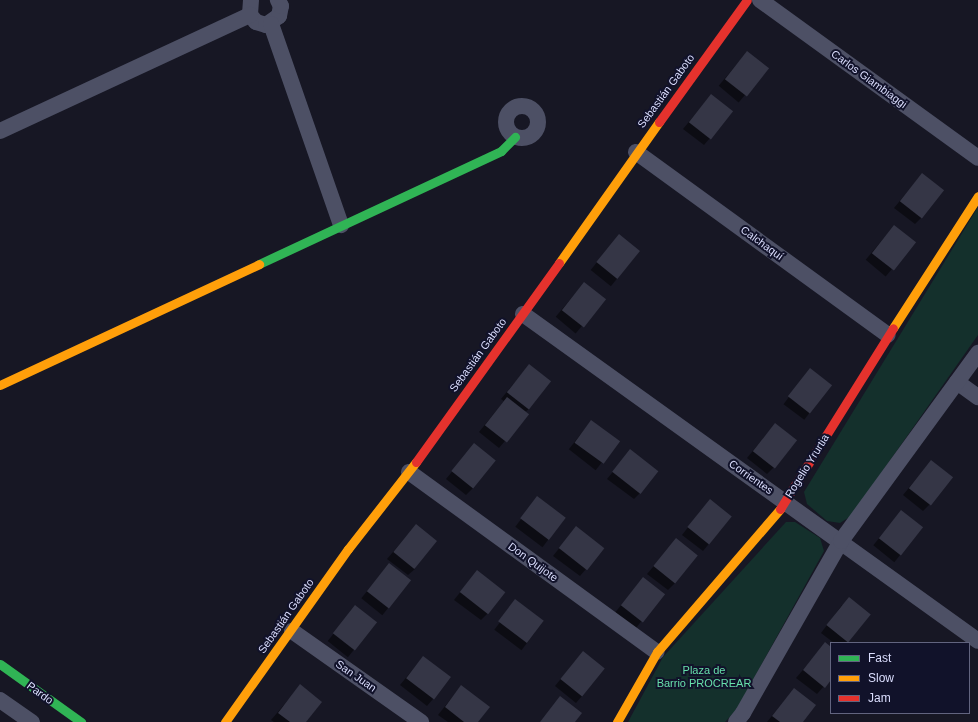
<!DOCTYPE html>
<html>
<head>
<meta charset="utf-8">
<style>
	body { margin:0 }
	#map { position:relative; width:978px; height:722px; overflow:hidden; background:#171724; font-family:Helvetica,sans-serif }
	div>[style] { position:absolute }
	.green>* { inset:0; background:#14302c }
	.shadow>* { inset:0; background:#0007; transform-origin:0 0 }
	.building>* { inset:0; background:#353646; transform-origin:0 0 }
	.street>* { height:16px; margin:-8px; padding:0 8px; transform-origin:8px; border-radius:8px; background:#4d5065 }
	.street>.ring { margin:-8px; padding:0; box-sizing:content-box; background:none; border:16px solid #4d5065; border-radius:50% }
	.fast>* { height:9px; margin:-4.5px; padding:0 4.5px; transform-origin:4.5px; border-radius:4.5px; background:#30b455 }
	.slow>* { height:9px; margin:-4.5px; padding:0 4.5px; transform-origin:4.5px; border-radius:4.5px; background:#ff9f0a }
	.jam>* { height:9px; margin:-4.5px; padding:0 4.5px; transform-origin:4.5px; border-radius:4.5px; background:#e5322d }
	span { translate:-50% -50%; white-space:nowrap; text-align:center; line-height:1.15; -webkit-text-stroke:4px #11122a; paint-order:stroke }
	.street-label { font-size:11px; color:#dbdefe }
	.park-label { font-size:11px; color:#67dfab }
	.legend { position:absolute; left:830px; top:642px; width:140px; height:72px; box-sizing:border-box; background:#11122a; border:1px solid #62647f; margin:0; padding:5px 7px; list-style:none; font-size:12px; color:#dbdefe }
	.legend li { display:flex; align-items:center; gap:8px; height:20px }
	.legend b { width:20px; border:1px solid #62647f }
</style>
</head>
<body>
<div id="map">
	<div class="green">
		<div style="clip-path:polygon(978px 207px,978px 335px,851px 516px,840px 523px,827px 521px,807px 504px,804px 492px)"></div>
		<div style="clip-path:polygon(786px 522px,795px 522px,820px 538px,824px 551px,737px 709px,725px 722px,628px 722px,663px 657px)"></div>
	</div>
	<div class="shadow">
		<div style="left:747px;top:52px;width:26px;height:44px;rotate:40deg"></div>
		<div style="clip-path:polygon(711px 95px,710px 138px,704px 145px,683px 129px)"></div>
		<div style="clip-path:polygon(922px 174px,922px 217px,915px 224px,894px 208px)"></div>
		<div style="left:894px;top:226px;width:26px;height:44px;rotate:40deg"></div>
		<div style="left:619px;top:235px;width:26px;height:45px;rotate:39deg"></div>
		<div style="left:584px;top:283px;width:26px;height:44px;rotate:40deg"></div>
		<div style="clip-path:polygon(529px 365px,529px 409px,525px 412px,528px 414px,499px 448px,479px 432px,504px 401px,501px 399px)"></div>
		<div style="left:810px;top:369px;width:26px;height:44px;rotate:37deg"></div>
		<div style="left:591px;top:421px;width:34px;height:36px;rotate:38deg"></div>
		<div style="clip-path:polygon(775px 424px,774px 467px,767px 474px,747px 458px)"></div>
		<div style="clip-path:polygon(474px 445px,473px 488px,466px 495px,446px 479px)"></div>
		<div style="clip-path:polygon(630px 451px,640px 493px,634px 499px,607px 479px)"></div>
		<div style="clip-path:polygon(931px 461px,930px 504px,923px 511px,903px 495px)"></div>
		<div style="left:537px;top:498px;width:34px;height:36px;rotate:37deg"></div>
		<div style="clip-path:polygon(704px 507px,731px 517px,703px 551px,682px 535px)"></div>
		<div style="left:901px;top:511px;width:27px;height:44px;rotate:39deg"></div>
		<div style="clip-path:polygon(416px 525px,415px 569px,408px 575px,387px 559px)"></div>
		<div style="clip-path:polygon(576px 527px,586px 569px,580px 576px,553px 556px)"></div>
		<div style="clip-path:polygon(676px 540px,675px 583px,668px 590px,647px 574px)"></div>
		<div style="left:389px;top:564px;width:27px;height:44px;rotate:39deg"></div>
		<div style="clip-path:polygon(477px 571px,488px 613px,481px 620px,454px 600px)"></div>
		<div style="left:643px;top:578px;width:26px;height:44px;rotate:39deg"></div>
		<div style="left:516px;top:601px;width:34px;height:36px;rotate:37deg"></div>
		<div style="clip-path:polygon(842px 605px,870px 615px,847px 643px,834px 643px,821px 633px)"></div>
		<div style="left:356px;top:606px;width:26px;height:45px;rotate:39deg"></div>
		<div style="clip-path:polygon(825px 644px,831px 649px,831px 678px,817px 694px,796px 678px)"></div>
		<div style="clip-path:polygon(423px 657px,433px 699px,427px 706px,400px 685px)"></div>
		<div style="clip-path:polygon(577px 659px,582px 696px,576px 703px,555px 686px)"></div>
		<div style="clip-path:polygon(300px 686px,304px 722px,274px 722px,271px 720px)"></div>
		<div style="clip-path:polygon(461px 686px,477px 722px,448px 722px,438px 715px)"></div>
		<div style="clip-path:polygon(794px 689px,802px 722px,767px 722px,788px 696px)"></div>
	</div>
	<div class="building">
		<div style="left:747px;top:51px;width:28px;height:36px;rotate:38deg"></div>
		<div style="left:711px;top:94px;width:28px;height:36px;rotate:38deg"></div>
		<div style="left:922px;top:173px;width:28px;height:36px;rotate:38deg"></div>
		<div style="left:894px;top:225px;width:28px;height:36px;rotate:38deg"></div>
		<div style="left:619px;top:234px;width:27px;height:36px;rotate:39deg"></div>
		<div style="left:584px;top:282px;width:28px;height:36px;rotate:38deg"></div>
		<div style="left:529px;top:364px;width:28px;height:36px;rotate:38deg"></div>
		<div style="left:810px;top:368px;width:28px;height:36px;rotate:38deg"></div>
		<div style="left:507px;top:397px;width:28px;height:36px;rotate:38deg"></div>
		<div style="left:591px;top:420px;width:36px;height:28px;rotate:36deg"></div>
		<div style="left:775px;top:423px;width:28px;height:36px;rotate:38deg"></div>
		<div style="left:474px;top:443px;width:28px;height:36px;rotate:39deg"></div>
		<div style="left:630px;top:449px;width:36px;height:29px;rotate:38deg"></div>
		<div style="left:931px;top:460px;width:28px;height:36px;rotate:38deg"></div>
		<div style="left:537px;top:496px;width:36px;height:28px;rotate:37deg"></div>
		<div style="left:710px;top:499px;width:28px;height:36px;rotate:39deg"></div>
		<div style="left:901px;top:510px;width:28px;height:36px;rotate:38deg"></div>
		<div style="left:416px;top:524px;width:27px;height:36px;rotate:39deg"></div>
		<div style="left:576px;top:526px;width:36px;height:28px;rotate:38deg"></div>
		<div style="left:676px;top:538px;width:28px;height:36px;rotate:39deg"></div>
		<div style="left:389px;top:563px;width:28px;height:36px;rotate:38deg"></div>
		<div style="left:477px;top:570px;width:36px;height:28px;rotate:38deg"></div>
		<div style="left:643px;top:577px;width:28px;height:36px;rotate:38deg"></div>
		<div style="left:849px;top:597px;width:28px;height:36px;rotate:39deg"></div>
		<div style="left:515px;top:599px;width:36px;height:28px;rotate:37deg"></div>
		<div style="left:355px;top:605px;width:28px;height:36px;rotate:38deg"></div>
		<div style="clip-path:polygon(825px 642px,831px 647px,831px 680px,825px 688px,803px 670px)"></div>
		<div style="left:583px;top:651px;width:28px;height:36px;rotate:39deg"></div>
		<div style="left:423px;top:656px;width:35px;height:28px;rotate:37deg"></div>
		<div style="clip-path:polygon(300px 684px,322px 702px,306px 722px,290px 722px,278px 713px)"></div>
		<div style="clip-path:polygon(461px 685px,490px 707px,478px 722px,464px 722px,445px 707px)"></div>
		<div style="clip-path:polygon(794px 688px,816px 705px,803px 722px,780px 722px,772px 716px)"></div>
		<div style="clip-path:polygon(560px 696px,582px 713px,575px 722px,540px 722px)"></div>
	</div>
	<div class="street">
		<div style="left:251px;top:0;width:15px;rotate:94deg"></div>
		<div style="left:250px;top:15px;width:9px;rotate:49deg"></div>
		<div style="left:256px;top:22px;width:10px;rotate:17deg"></div>
		<div style="left:266px;top:25px;width:16px;rotate:-35deg"></div>
		<div style="left:279px;top:16px;width:10px;rotate:-79deg"></div>
		<div style="left:281px;top:6px;width:7px;rotate:-117deg"></div>
		<div style="left:760px;top:0;width:269px;rotate:35.9deg"></div>
		<div style="left:271px;top:24px;width:213px;rotate:70.8deg"></div>
		<div class="ring" style="left:506px;top:106px;width:16px;height:16px"></div>
		<div style="left:0;top:131px;width:276px;rotate:-24.9deg"></div>
		<div style="left:636px;top:152px;width:311px;rotate:36deg"></div>
		<div style="left:523px;top:314px;width:560px;rotate:35.7deg"></div>
		<div style="left:957px;top:382px;width:26px;rotate:36deg"></div>
		<div style="left:409px;top:472px;width:306px;rotate:36deg"></div>
		<div style="left:292px;top:631px;width:158px;rotate:35.2deg"></div>
		<div style="left:0;top:700px;width:39px;rotate:35deg"></div>
		<div style="left:736px;top:722px;width:11px;rotate:-52deg"></div>
		<div style="left:743px;top:713px;width:198px;rotate:-60.3deg"></div>
		<div style="left:841px;top:541px;width:233px;rotate:-53.9deg"></div>
	</div>
	<div class="fast">
		<div style="left:259px;top:264px;width:267px;rotate:-25deg"></div>
		<div style="left:501px;top:151px;width:20px;rotate:-45deg"></div>
		<div style="left:0;top:664px;width:100px;rotate:35.6deg"></div>
	</div>
	<div class="slow">
		<div style="left:559px;top:263px;width:173px;rotate:-54.7deg"></div>
		<div style="left:893px;top:328px;width:157px;rotate:-57.2deg"></div>
		<div style="left:0;top:385px;width:286px;rotate:-25deg"></div>
		<div style="left:225px;top:722px;width:212px;rotate:-54.6deg"></div>
		<div style="left:348px;top:549px;width:110px;rotate:-52deg"></div>
		<div style="left:617px;top:722px;width:81px;rotate:-60.3deg"></div>
		<div style="left:657px;top:652px;width:189px;rotate:-49.3deg"></div>
	</div>
	<div class="jam">
		<div style="left:659px;top:122px;width:150px;rotate:-54.2deg"></div>
		<div style="left:416px;top:462px;width:245px;rotate:-54.3deg"></div>
		<div style="left:780px;top:509px;width:213px;rotate:-58deg"></div>
	</div>
	<div class="street-label">
		<span style="left:869px;top:79px;rotate:36deg">Carlos Giambiaggi</span>
		<span style="left:666px;top:91px;rotate:-54deg">Sebastián Gaboto</span>
		<span style="left:762px;top:243px;rotate:36deg">Calchaquí</span>
		<span style="left:478px;top:355px;rotate:-54deg">Sebastián Gaboto</span>
		<span style="left:807px;top:466px;rotate:-58deg">Rogelio Yrurtia</span>
		<span style="left:751px;top:477px;rotate:35deg">Corrientes</span>
		<span style="left:533px;top:562px;rotate:36deg">Don Quijote</span>
		<span style="left:286px;top:616px;rotate:-55deg">Sebastián Gaboto</span>
		<span style="left:356px;top:676px;rotate:35deg">San Juan</span>
		<span style="left:40px;top:693px;rotate:36deg">Pardo</span>
	</div>
	<div class="park-label">
		<span style="left:704px;top:677px">Plaza de<br>Barrio PROCREAR</span>
	</div>
	<ul class="legend">
	<li><b style="height:5px;background:#30b455"></b>Fast</li>
	<li><b style="height:5px;background:#ff9f0a"></b>Slow</li>
	<li><b style="height:5px;background:#e5322d"></b>Jam</li>
	</ul>
</div>
</body>
</html>
